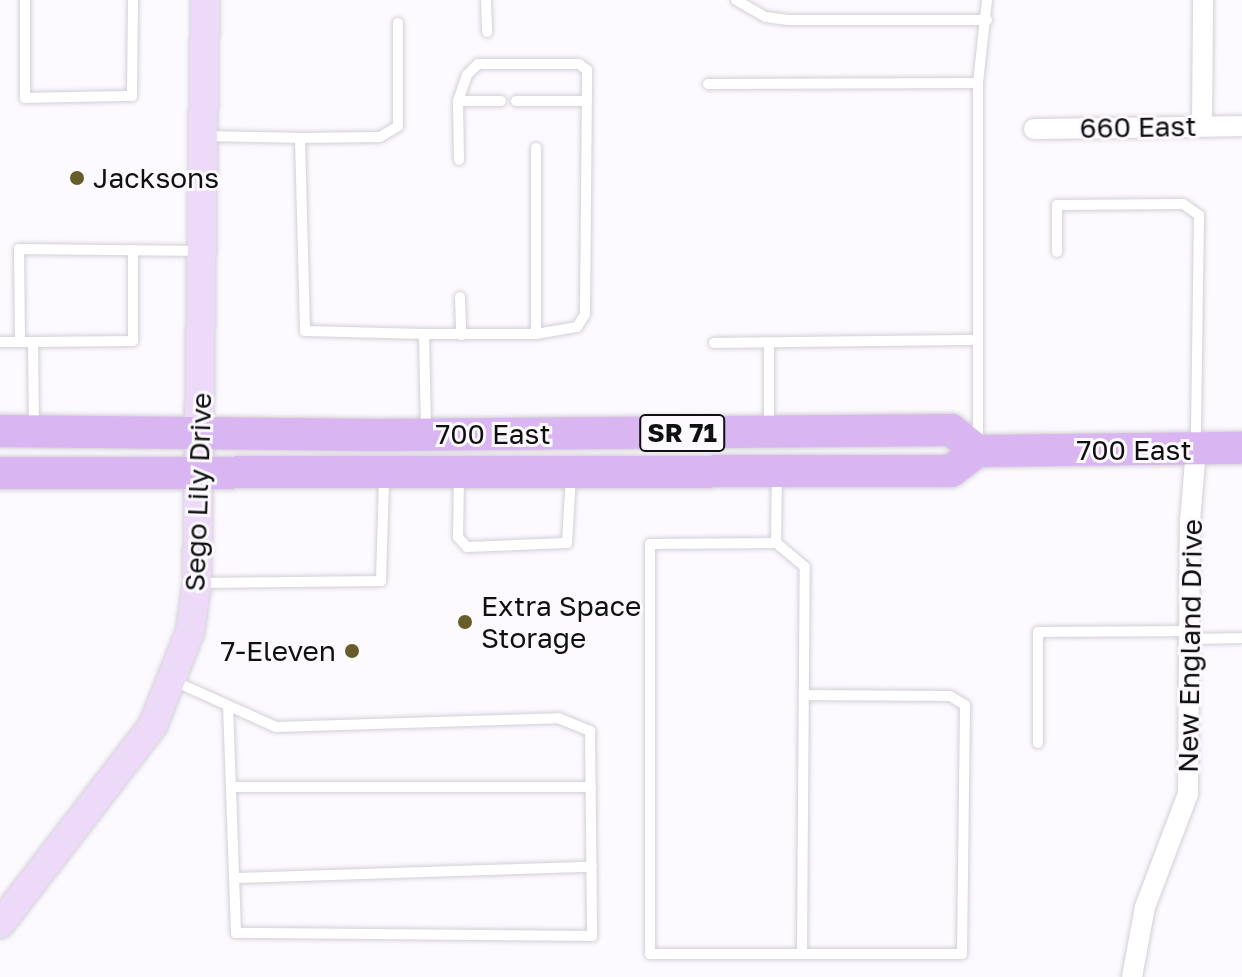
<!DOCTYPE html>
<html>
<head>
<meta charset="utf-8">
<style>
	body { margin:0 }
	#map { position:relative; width:1242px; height:977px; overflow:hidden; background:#fcfafe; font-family:"Golos Text",sans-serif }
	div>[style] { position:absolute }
	.roads { filter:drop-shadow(0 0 2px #d3cfd6) drop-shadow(0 0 2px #d3cfd6) }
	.service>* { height:10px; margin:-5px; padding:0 5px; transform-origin:5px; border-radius:5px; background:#fff }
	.minor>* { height:20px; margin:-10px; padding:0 10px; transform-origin:10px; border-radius:10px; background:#fff }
	.secondary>* { height:28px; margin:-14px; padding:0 14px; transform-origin:14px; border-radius:14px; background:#ecdaf8 }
	.primary>* { height:32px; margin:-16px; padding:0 16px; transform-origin:16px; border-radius:16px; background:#d9b5f1 }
	.dots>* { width:22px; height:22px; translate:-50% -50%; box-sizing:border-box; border:4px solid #fcfafe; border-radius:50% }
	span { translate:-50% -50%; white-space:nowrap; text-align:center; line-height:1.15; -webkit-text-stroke:6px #fcfafe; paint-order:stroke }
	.shield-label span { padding:2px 6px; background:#fcfafe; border:2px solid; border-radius:6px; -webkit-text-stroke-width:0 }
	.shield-label { font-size:26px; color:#100f11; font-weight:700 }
	.street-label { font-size:28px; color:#100f11 }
	.poi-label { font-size:28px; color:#100f11 }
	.left { translate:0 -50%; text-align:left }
	.right { translate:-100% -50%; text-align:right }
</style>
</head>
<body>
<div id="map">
	<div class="roads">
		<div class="service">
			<div style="left:25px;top:0;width:98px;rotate:90deg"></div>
			<div style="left:25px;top:98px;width:107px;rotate:-1.1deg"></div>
			<div style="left:132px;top:96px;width:96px;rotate:-89.4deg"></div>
			<div style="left:486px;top:0;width:32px;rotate:88deg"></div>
			<div style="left:736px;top:0;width:34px;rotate:30deg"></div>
			<div style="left:766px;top:17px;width:22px;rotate:8deg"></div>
			<div style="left:788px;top:20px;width:199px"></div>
			<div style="left:708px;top:84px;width:270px;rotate:-0.2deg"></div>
			<div style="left:516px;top:101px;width:71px"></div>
			<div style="left:206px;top:136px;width:94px;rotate:1.2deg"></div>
			<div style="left:300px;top:138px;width:193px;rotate:88.5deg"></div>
			<div style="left:305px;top:331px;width:119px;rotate:1.4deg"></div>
			<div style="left:424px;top:334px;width:95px;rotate:88.8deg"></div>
			<div style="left:300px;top:138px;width:80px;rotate:-0.7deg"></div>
			<div style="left:380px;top:137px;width:21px;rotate:-31deg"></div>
			<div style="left:398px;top:126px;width:103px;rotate:-90deg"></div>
			<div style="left:536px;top:148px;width:186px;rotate:90deg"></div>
			<div style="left:459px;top:160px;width:59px;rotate:-91deg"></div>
			<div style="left:458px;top:101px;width:43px"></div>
			<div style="left:1057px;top:252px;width:47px;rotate:-90deg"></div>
			<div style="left:1057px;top:205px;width:126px;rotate:-0.5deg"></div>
			<div style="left:1183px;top:204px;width:19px;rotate:35deg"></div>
			<div style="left:1199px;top:215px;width:228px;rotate:90.8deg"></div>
			<div style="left:460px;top:297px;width:38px;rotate:88deg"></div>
			<div style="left:424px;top:334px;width:112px"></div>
			<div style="left:536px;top:334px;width:42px;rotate:-9.7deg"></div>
			<div style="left:577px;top:327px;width:15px;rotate:-58deg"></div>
			<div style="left:585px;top:314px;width:244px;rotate:-89.5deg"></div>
			<div style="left:587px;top:70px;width:10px;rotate:-143deg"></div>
			<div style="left:579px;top:64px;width:101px;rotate:180deg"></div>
			<div style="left:478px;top:64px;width:16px;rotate:135deg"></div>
			<div style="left:467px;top:75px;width:28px;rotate:109deg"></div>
			<div style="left:0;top:342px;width:33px"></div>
			<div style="left:33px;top:342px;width:85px;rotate:89.3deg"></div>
			<div style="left:20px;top:342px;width:93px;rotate:-90.6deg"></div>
			<div style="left:19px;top:249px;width:182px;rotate:0.6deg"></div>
			<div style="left:33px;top:342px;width:100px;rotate:-0.6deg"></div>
			<div style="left:133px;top:341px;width:91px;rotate:-90deg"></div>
			<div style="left:769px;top:342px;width:84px;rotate:90deg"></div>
			<div style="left:714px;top:343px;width:264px;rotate:-0.7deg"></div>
			<div style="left:978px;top:445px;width:362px;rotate:-90deg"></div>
			<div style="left:978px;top:83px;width:83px;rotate:-83.8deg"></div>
			<div style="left:459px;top:476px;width:61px;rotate:90.9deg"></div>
			<div style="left:458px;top:537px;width:13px;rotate:48deg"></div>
			<div style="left:467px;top:547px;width:100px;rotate:-2.3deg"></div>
			<div style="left:567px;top:543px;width:67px;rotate:-86.6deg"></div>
			<div style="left:776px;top:543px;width:69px;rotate:-89.2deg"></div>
			<div style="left:198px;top:583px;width:183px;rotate:-0.6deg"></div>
			<div style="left:381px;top:581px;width:104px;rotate:-88.3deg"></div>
			<div style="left:1191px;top:639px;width:51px;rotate:-1.1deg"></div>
			<div style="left:174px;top:681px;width:112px;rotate:24.3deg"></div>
			<div style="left:276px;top:727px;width:282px;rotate:-1.8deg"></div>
			<div style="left:558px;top:718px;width:35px;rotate:22deg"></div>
			<div style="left:590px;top:731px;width:205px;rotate:89.4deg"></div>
			<div style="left:592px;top:936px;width:356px;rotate:-179.5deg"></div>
			<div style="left:236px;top:933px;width:227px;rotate:-92deg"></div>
			<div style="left:1038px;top:743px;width:111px;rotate:-90deg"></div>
			<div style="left:1038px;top:632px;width:153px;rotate:-0.4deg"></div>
			<div style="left:231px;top:787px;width:360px"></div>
			<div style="left:234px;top:878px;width:358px;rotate:-1.8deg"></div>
			<div style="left:802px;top:954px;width:387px;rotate:-89.6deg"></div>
			<div style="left:805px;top:567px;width:38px;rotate:-140deg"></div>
			<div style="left:776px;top:543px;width:126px;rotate:179.5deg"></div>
			<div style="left:650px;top:544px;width:410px;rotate:90deg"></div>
			<div style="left:650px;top:954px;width:312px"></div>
			<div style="left:962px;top:954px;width:249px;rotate:-89.3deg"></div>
			<div style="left:965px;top:705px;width:17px;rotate:-149deg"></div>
			<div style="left:950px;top:696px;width:146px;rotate:-179.6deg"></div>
		</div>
		<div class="minor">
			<div style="left:1202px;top:126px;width:126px;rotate:-89.5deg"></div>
			<div style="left:1034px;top:129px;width:208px;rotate:-0.8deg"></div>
			<div style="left:1132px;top:977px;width:71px;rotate:-79.5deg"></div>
			<div style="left:1145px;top:907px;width:121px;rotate:-69.2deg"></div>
			<div style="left:1188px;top:794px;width:273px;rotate:-89.6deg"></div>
			<div style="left:1190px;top:521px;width:72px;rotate:-85.2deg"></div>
		</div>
		<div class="secondary">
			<div style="left:0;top:924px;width:251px;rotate:-52.4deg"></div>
			<div style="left:153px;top:725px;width:100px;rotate:-68.3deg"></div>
			<div style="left:190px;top:632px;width:49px;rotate:-81.9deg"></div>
			<div style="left:197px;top:583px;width:583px;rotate:-89.21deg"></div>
		</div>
		<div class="primary">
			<div style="left:0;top:431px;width:379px;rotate:0.6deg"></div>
			<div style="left:379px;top:435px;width:572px;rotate:-0.5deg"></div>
			<div style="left:951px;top:430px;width:34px;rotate:38deg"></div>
			<div style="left:0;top:473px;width:951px;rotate:-0.12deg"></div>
			<div style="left:951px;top:471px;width:34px;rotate:-37deg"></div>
			<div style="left:978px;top:451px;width:264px;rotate:-0.7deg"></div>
		</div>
	</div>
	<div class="dots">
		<div style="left:77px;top:178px;background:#665d29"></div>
		<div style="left:465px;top:622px;background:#665d29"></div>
		<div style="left:352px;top:651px;background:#665d29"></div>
	</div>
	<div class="shield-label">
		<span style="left:682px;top:433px">SR 71</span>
	</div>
	<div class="street-label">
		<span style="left:1138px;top:127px;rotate:-1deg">660 East</span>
		<span style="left:493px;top:434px">700 East</span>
		<span style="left:1134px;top:450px">700 East</span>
		<span style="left:198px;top:492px;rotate:-88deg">Sego Lily Drive</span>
		<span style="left:1190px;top:646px;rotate:-89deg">New England Drive</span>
	</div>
	<div class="poi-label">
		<span class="left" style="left:93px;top:178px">Jacksons</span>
		<span class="left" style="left:481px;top:622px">Extra Space<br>Storage</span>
		<span class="right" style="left:336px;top:651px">7-Eleven</span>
	</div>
</div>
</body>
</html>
